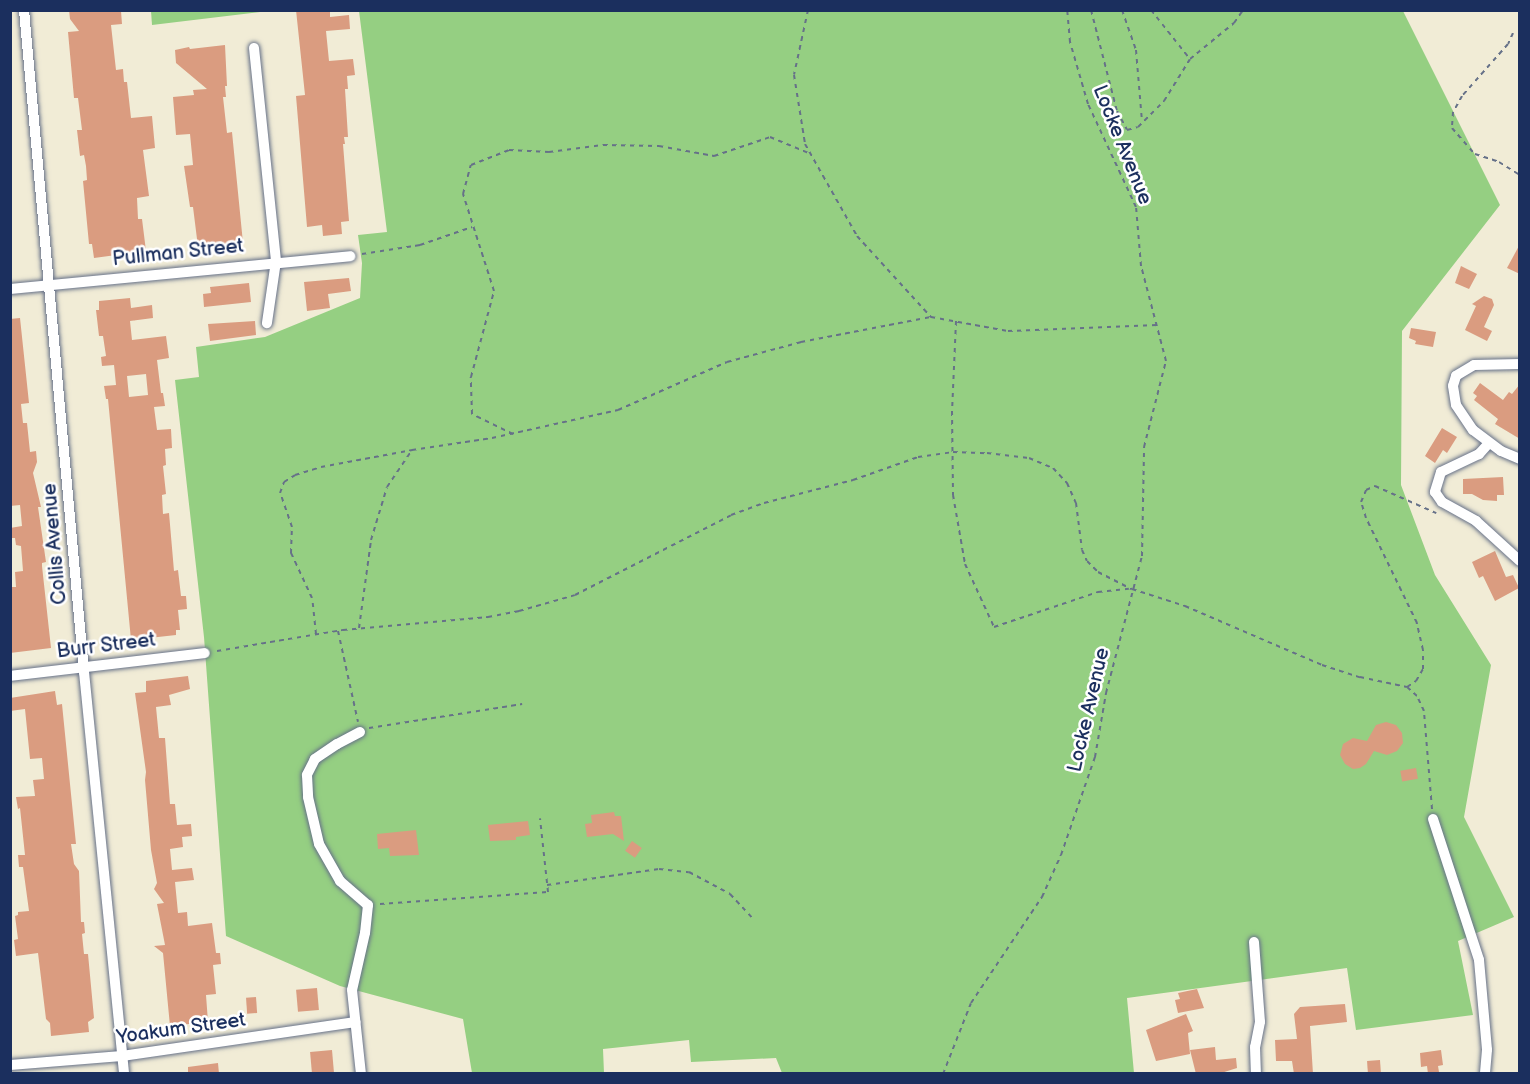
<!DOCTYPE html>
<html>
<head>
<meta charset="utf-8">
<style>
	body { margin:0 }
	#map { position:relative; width:1530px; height:1084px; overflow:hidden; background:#f1ecd6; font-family:"Balsamiq Sans",sans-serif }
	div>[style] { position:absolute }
	.green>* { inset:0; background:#95cf82 }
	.building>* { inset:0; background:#da9c80; transform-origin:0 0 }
	.path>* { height:2px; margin-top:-1px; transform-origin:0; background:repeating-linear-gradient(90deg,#667188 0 4.5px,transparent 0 9px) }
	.roads { filter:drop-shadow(0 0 2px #667188) drop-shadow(0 0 2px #667188) }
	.street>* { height:10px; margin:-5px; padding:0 5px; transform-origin:5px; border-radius:5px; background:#fff }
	span { translate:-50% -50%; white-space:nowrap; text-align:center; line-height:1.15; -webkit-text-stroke:5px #fff; paint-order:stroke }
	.street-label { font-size:20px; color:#1b2f5e }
	.frame { position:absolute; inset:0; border:12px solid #1b2f5e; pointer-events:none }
</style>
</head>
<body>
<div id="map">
	<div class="green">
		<div style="clip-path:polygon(151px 11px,151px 10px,269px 11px,152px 25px)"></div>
		<div style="clip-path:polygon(359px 11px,1403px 11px,1500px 205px,1402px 331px,1401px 485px,1435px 575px,1491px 665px,1464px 817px,1514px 917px,1458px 941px,1473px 1015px,1356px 1030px,1347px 968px,1127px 998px,1134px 1073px,782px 1073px,776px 1058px,691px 1062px,689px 1040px,603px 1049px,604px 1073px,472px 1073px,463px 1019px,340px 986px,226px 936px,204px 637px,175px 380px,199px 377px,196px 347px,265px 337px,360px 298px,362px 263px,358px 235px,387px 232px)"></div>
	</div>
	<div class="building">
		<div style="clip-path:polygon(69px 10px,121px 11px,122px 24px,111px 25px,116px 70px,123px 69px,124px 82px,127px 82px,131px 118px,152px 116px,155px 148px,143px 150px,149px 196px,137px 198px,138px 219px,142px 219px,146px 251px,94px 258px,92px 244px,89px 244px,83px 181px,87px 180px,86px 166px,84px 155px,80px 156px,77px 130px,82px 130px,78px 98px,74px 98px,68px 32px,79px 31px,70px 19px)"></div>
		<div style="clip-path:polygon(296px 10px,330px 10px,330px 17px,349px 15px,350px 29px,326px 31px,329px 61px,353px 59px,355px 75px,347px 76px,348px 89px,345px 89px,348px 137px,344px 137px,345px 144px,343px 144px,349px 221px,341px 222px,342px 234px,323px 236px,322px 225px,307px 227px,296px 96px,305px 95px)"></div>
		<div style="clip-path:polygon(225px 45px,227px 86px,225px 86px,226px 97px,223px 97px,227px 133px,232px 132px,243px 243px,198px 247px,193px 207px,190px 207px,184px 166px,193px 165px,190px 134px,176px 135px,173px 97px,194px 95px,193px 90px,207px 89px,176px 63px,175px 50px,189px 47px,190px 49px)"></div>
		<div style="clip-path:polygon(1520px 244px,1520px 274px,1507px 268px)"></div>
		<div style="clip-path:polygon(1461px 266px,1477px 274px,1469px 289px,1455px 283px)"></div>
		<div style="clip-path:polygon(349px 278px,351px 291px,328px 294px,330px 308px,307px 311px,304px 282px)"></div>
		<div style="clip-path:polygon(249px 283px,251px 302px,204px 307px,203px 294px,211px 293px,210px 287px)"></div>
		<div style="clip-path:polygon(1484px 296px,1492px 299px,1494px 305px,1484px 327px,1492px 331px,1487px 341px,1465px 330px,1476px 306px,1472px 304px)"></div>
		<div style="clip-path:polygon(evenodd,130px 298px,131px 308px,152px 305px,153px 318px,130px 321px,132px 340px,166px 336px,169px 358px,157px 360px,161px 393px,163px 393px,165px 406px,154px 407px,157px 430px,171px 429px,172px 448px,165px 449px,166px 465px,163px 466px,166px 494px,162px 495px,163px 514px,169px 513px,174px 571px,178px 570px,181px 596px,186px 596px,187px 609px,178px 610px,180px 630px,176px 630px,176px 635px,131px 640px,108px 399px,106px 399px,104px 386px,116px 385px,114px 365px,102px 366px,101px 357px,106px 356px,103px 336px,99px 336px,96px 310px,99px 310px,99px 301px,130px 298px,146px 374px,148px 395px,129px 397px,127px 376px,146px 374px)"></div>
		<div style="clip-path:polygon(20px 318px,29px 403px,21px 404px,23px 423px,27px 423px,30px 452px,36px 451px,37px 462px,33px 473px,41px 507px,38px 507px,46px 562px,42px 563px,42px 566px,51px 648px,10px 653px,10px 587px,16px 587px,15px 572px,23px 571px,21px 546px,16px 545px,15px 538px,10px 538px,10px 528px,22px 526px,20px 505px,10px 506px,10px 319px)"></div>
		<div style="clip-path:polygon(255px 321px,256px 335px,210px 341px,208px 324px)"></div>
		<div style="clip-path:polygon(1411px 328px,1436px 332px,1433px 347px,1415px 344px,1416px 341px,1409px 338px)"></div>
		<div style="clip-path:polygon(1480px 383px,1503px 400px,1509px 392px,1512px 394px,1520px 384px,1520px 439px,1495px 424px,1498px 419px,1474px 400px,1477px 396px,1473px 393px)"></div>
		<div style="clip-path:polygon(1442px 428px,1457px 437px,1447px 453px,1443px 450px,1435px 463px,1425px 456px)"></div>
		<div style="clip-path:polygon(1503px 477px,1504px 495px,1497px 495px,1497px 501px,1483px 500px,1472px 494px,1463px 494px,1463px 479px)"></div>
		<div style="clip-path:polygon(1495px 551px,1506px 577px,1513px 575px,1519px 588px,1495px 601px,1483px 576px,1479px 578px,1472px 562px)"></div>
		<div style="clip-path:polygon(188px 676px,190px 689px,169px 695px,171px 705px,156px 707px,159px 738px,165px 738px,170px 804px,175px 804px,177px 825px,191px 824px,192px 836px,182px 837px,183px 847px,170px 849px,172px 870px,192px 868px,194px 880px,175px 882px,178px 913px,187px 912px,188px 926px,212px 923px,216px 953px,220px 953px,221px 964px,213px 965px,216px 994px,206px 995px,208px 1022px,170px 1026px,163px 953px,154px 946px,165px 945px,157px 904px,164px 903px,154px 889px,157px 883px,151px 850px,145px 780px,146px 772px,135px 693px,146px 692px,146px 681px)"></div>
		<div style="clip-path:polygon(55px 691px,57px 705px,62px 704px,76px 844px,71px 844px,74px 864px,79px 871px,81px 922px,84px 922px,85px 933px,82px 934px,84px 954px,88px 954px,94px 1018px,88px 1022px,89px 1032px,51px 1036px,50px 1023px,46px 1019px,38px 953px,16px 956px,14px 940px,18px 939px,15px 916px,18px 915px,18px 912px,29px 911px,23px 867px,19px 867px,18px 855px,25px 855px,20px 808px,18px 809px,16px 797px,35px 796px,33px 780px,44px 779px,42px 758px,30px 759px,25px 709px,10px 711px,10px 698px)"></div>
		<div style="clip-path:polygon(1386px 722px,1396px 725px,1402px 733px,1403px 743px,1397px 751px,1387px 755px,1374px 751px,1366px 764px,1360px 768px,1353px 769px,1345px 764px,1340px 755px,1343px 744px,1353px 738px,1367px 741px,1376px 725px)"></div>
		<div style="left:1416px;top:768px;width:11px;height:16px;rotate:80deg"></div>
		<div style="clip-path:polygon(614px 812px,615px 816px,621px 816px,624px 841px,613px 834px,587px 837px,585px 824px,592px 823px,591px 815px)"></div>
		<div style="clip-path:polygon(528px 821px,530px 835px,516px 837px,516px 840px,490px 841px,488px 825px)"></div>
		<div style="clip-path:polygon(416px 830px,419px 855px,390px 856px,389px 848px,378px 849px,377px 834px)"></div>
		<div style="left:632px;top:841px;width:12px;height:12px;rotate:35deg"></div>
		<div style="left:317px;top:988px;width:22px;height:21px;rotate:85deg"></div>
		<div style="clip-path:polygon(1197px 989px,1204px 1008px,1178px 1013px,1175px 1000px,1180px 999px,1178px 993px)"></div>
		<div style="left:256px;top:997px;width:16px;height:10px;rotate:86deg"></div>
		<div style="clip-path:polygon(1345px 1004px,1347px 1022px,1310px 1026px,1313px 1074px,1294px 1074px,1292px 1061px,1276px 1061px,1275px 1040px,1297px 1039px,1294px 1014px,1300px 1007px)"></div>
		<div style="clip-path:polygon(1186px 1014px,1193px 1031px,1188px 1033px,1190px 1054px,1156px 1061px,1146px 1030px)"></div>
		<div style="clip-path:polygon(1215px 1047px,1216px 1060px,1236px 1058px,1237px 1068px,1218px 1074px,1196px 1074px,1190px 1050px)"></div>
		<div style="left:332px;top:1050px;width:24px;height:22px;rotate:85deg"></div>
		<div style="clip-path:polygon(1441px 1050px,1443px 1065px,1438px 1066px,1439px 1072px,1428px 1074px,1427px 1066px,1421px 1067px,1420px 1053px)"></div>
		<div style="left:1380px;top:1060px;width:14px;height:13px;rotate:86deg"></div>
		<div style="clip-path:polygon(218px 1063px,219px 1074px,188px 1074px,188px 1067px)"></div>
	</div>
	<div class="path">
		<div style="left:808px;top:10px;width:66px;rotate:102.2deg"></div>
		<div style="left:794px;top:75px;width:70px;rotate:80.9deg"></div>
		<div style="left:805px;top:144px;width:106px;rotate:60.5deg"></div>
		<div style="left:857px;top:236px;width:110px;rotate:47.6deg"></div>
		<div style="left:931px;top:317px;width:78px;rotate:10.3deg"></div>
		<div style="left:1008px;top:331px;width:149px;rotate:-2.3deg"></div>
		<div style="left:1091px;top:10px;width:104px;rotate:75.6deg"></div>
		<div style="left:1117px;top:111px;width:21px;rotate:62deg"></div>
		<div style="left:1127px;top:130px;width:11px;rotate:-15deg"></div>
		<div style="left:1138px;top:127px;width:37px;rotate:-45deg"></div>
		<div style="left:1164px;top:101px;width:49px;rotate:-58.2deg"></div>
		<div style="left:1190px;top:59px;width:57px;rotate:-39.3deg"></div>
		<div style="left:1234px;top:23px;width:16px;rotate:-55deg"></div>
		<div style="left:1122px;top:10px;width:42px;rotate:70.7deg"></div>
		<div style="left:1136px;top:50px;width:72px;rotate:85.2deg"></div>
		<div style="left:1151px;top:10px;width:63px;rotate:51.5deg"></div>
		<div style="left:1513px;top:33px;width:12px;rotate:114deg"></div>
		<div style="left:1508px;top:44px;width:69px;rotate:131.5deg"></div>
		<div style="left:1462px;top:96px;width:18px;rotate:119deg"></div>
		<div style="left:1453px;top:112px;width:16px;rotate:94deg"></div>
		<div style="left:1452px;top:128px;width:35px;rotate:49deg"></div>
		<div style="left:1475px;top:154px;width:25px;rotate:18deg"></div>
		<div style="left:1499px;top:162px;width:25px;rotate:32deg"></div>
		<div style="left:362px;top:254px;width:59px;rotate:-8.8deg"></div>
		<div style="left:420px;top:245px;width:55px;rotate:-19.1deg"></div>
		<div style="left:956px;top:321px;width:90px;rotate:92.5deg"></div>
		<div style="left:952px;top:411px;width:84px;rotate:89.3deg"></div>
		<div style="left:953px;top:495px;width:70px;rotate:80.1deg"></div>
		<div style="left:965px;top:564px;width:69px;rotate:65.3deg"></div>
		<div style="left:994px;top:627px;width:110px;rotate:-18.6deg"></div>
		<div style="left:1098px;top:592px;width:31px;rotate:-6deg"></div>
		<div style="left:513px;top:434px;width:46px;rotate:-154deg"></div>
		<div style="left:472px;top:414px;width:37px;rotate:-92deg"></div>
		<div style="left:471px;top:377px;width:89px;rotate:-75deg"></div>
		<div style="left:494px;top:291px;width:102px;rotate:-107.7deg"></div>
		<div style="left:463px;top:194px;width:30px;rotate:-75deg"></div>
		<div style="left:471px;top:165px;width:41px;rotate:-21.5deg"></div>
		<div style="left:509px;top:150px;width:40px;rotate:2.9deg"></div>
		<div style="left:549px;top:152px;width:54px;rotate:-7.4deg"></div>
		<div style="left:603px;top:145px;width:56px;rotate:1deg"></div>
		<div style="left:659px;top:146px;width:56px;rotate:10.3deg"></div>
		<div style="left:714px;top:156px;width:59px;rotate:-18.7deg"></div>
		<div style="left:770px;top:137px;width:44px;rotate:22.5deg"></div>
		<div style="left:359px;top:628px;width:89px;rotate:-82.2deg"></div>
		<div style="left:371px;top:540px;width:55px;rotate:-73.2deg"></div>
		<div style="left:387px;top:487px;width:45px;rotate:-56deg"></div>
		<div style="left:412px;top:450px;width:81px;rotate:-8.5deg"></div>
		<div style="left:492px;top:438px;width:129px;rotate:-12.5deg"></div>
		<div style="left:618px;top:410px;width:119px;rotate:-23.8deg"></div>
		<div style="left:727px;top:362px;width:77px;rotate:-15.1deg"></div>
		<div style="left:801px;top:342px;width:132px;rotate:-10.9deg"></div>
		<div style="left:338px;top:631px;width:93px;rotate:77.6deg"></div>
		<div style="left:316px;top:634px;width:36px;rotate:-96deg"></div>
		<div style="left:312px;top:598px;width:50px;rotate:-115deg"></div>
		<div style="left:291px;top:553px;width:26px;rotate:-88deg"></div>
		<div style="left:292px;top:527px;width:36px;rotate:-109deg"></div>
		<div style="left:280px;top:493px;width:12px;rotate:-70deg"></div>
		<div style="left:284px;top:482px;width:13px;rotate:-32deg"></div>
		<div style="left:295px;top:475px;width:27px;rotate:-17deg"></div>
		<div style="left:321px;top:467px;width:93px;rotate:-10.6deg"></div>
		<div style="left:217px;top:651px;width:128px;rotate:-9.5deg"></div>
		<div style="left:343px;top:630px;width:146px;rotate:-5.1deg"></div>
		<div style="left:488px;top:617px;width:32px;rotate:-11deg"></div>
		<div style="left:519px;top:611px;width:58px;rotate:-15.9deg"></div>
		<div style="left:575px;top:595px;width:175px;rotate:-27.1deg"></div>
		<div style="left:731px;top:515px;width:35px;rotate:-20deg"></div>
		<div style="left:764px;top:503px;width:92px;rotate:-14.5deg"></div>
		<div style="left:853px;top:480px;width:69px;rotate:-19.5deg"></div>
		<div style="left:918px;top:457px;width:35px;rotate:-8deg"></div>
		<div style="left:953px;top:452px;width:34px;rotate:2deg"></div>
		<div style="left:987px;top:453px;width:42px;rotate:6.8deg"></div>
		<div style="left:1029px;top:458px;width:26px;rotate:23deg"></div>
		<div style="left:1053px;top:468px;width:21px;rotate:47deg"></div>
		<div style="left:1067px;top:483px;width:22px;rotate:66deg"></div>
		<div style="left:1076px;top:503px;width:47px;rotate:82.7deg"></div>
		<div style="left:1082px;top:550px;width:12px;rotate:66deg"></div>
		<div style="left:1087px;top:561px;width:16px;rotate:45deg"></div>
		<div style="left:1098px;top:572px;width:38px;rotate:27deg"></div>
		<div style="left:1132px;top:589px;width:56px;rotate:17.8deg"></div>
		<div style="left:1185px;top:606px;width:149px;rotate:23.3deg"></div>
		<div style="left:1322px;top:665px;width:40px;rotate:18deg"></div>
		<div style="left:1360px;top:677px;width:48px;rotate:12deg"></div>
		<div style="left:369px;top:728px;width:155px;rotate:-8.9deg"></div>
		<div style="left:1432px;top:809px;width:98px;rotate:-94.7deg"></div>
		<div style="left:1424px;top:711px;width:17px;rotate:-115deg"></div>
		<div style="left:1417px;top:696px;width:13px;rotate:-138deg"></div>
		<div style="left:1407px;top:687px;width:11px;rotate:-34deg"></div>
		<div style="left:1416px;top:681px;width:14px;rotate:-60deg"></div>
		<div style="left:1423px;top:669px;width:19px;rotate:-90deg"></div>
		<div style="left:1423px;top:650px;width:28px;rotate:-103deg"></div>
		<div style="left:1417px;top:623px;width:117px;rotate:-115.9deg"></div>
		<div style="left:1366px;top:518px;width:17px;rotate:-107deg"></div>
		<div style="left:1361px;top:502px;width:13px;rotate:-67deg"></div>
		<div style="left:1366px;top:490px;width:10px;rotate:-24deg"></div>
		<div style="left:1375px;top:486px;width:67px;rotate:23.9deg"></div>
		<div style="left:547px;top:885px;width:113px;rotate:-8.1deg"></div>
		<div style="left:659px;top:869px;width:30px;rotate:6deg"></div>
		<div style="left:689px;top:872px;width:47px;rotate:28.2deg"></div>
		<div style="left:730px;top:894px;width:33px;rotate:47deg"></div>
		<div style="left:380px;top:904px;width:168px;rotate:-4.1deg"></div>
		<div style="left:548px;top:892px;width:74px;rotate:-96.2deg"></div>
		<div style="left:943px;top:1074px;width:76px;rotate:-68.5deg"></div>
		<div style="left:971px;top:1003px;width:128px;rotate:-56.2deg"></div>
		<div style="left:1042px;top:897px;width:46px;rotate:-65.7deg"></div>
		<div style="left:1061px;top:855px;width:104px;rotate:-70.9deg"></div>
		<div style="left:1095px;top:757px;width:65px;rotate:-80.2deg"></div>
		<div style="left:1106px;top:693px;width:142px;rotate:-75.3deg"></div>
		<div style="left:1142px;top:556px;width:109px;rotate:-88.9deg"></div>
		<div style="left:1144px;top:447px;width:89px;rotate:-75.7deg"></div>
		<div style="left:1166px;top:361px;width:98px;rotate:-104.7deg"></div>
		<div style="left:1141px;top:266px;width:59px;rotate:-94.8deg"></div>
		<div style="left:1136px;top:207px;width:114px;rotate:-115deg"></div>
		<div style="left:1088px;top:104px;width:65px;rotate:-106.2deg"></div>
		<div style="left:1070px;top:42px;width:32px;rotate:-95deg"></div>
	</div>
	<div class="roads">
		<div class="street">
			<div style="left:24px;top:10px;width:665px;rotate:84.82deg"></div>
			<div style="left:84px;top:672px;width:404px;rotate:84.3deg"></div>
			<div style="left:254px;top:48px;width:214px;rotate:84.1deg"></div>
			<div style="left:276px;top:261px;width:63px;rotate:98.3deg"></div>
			<div style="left:10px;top:289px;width:342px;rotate:-5.5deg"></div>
			<div style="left:1520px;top:364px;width:46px;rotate:178.8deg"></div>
			<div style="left:1474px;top:365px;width:21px;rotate:149deg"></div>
			<div style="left:1456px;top:376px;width:10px;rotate:107deg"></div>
			<div style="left:1453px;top:386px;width:19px;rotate:81deg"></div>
			<div style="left:1456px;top:405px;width:30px;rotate:56deg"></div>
			<div style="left:1473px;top:430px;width:35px;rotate:37deg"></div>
			<div style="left:1501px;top:451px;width:21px;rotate:23deg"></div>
			<div style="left:1489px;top:443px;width:15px;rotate:132deg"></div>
			<div style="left:1479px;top:454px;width:42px;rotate:154.7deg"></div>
			<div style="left:1441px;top:472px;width:21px;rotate:107deg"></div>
			<div style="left:1435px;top:492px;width:12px;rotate:55deg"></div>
			<div style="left:1442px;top:502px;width:39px;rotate:29deg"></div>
			<div style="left:1476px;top:521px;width:59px;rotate:42.3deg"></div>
			<div style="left:10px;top:676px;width:196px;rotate:-6.7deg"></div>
			<div style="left:360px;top:732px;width:26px;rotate:152deg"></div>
			<div style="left:337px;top:744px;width:27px;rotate:146deg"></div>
			<div style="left:315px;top:759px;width:18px;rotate:117deg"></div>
			<div style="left:307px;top:775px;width:22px;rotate:87deg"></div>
			<div style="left:308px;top:797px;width:48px;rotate:76.8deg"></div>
			<div style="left:319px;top:844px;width:43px;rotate:60.4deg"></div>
			<div style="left:340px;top:881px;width:37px;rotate:41deg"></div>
			<div style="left:368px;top:905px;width:28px;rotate:96deg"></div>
			<div style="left:365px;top:933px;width:58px;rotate:102.8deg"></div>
			<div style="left:352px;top:990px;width:84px;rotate:83.9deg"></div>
			<div style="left:1433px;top:819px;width:148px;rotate:71.9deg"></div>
			<div style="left:1479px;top:960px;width:90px;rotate:84.9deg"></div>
			<div style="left:1487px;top:1050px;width:24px;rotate:95deg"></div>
			<div style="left:1254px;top:942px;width:80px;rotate:85.7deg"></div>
			<div style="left:1260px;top:1022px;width:25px;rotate:101deg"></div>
			<div style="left:1255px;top:1047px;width:27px;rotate:88deg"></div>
			<div style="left:10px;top:1065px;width:112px;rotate:-4.6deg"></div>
			<div style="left:122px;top:1056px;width:236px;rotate:-8.3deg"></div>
		</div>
	</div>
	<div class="street-label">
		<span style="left:1122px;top:145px;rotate:68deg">Locke Avenue</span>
		<span style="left:178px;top:253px;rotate:-6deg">Pullman Street</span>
		<span style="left:55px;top:544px;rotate:-95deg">Collis Avenue</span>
		<span style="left:106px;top:646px;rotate:-7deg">Burr Street</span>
		<span style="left:1089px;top:710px;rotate:-77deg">Locke Avenue</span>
		<span style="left:181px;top:1029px;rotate:-8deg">Yoakum Street</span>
	</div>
	<div class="frame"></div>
</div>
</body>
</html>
